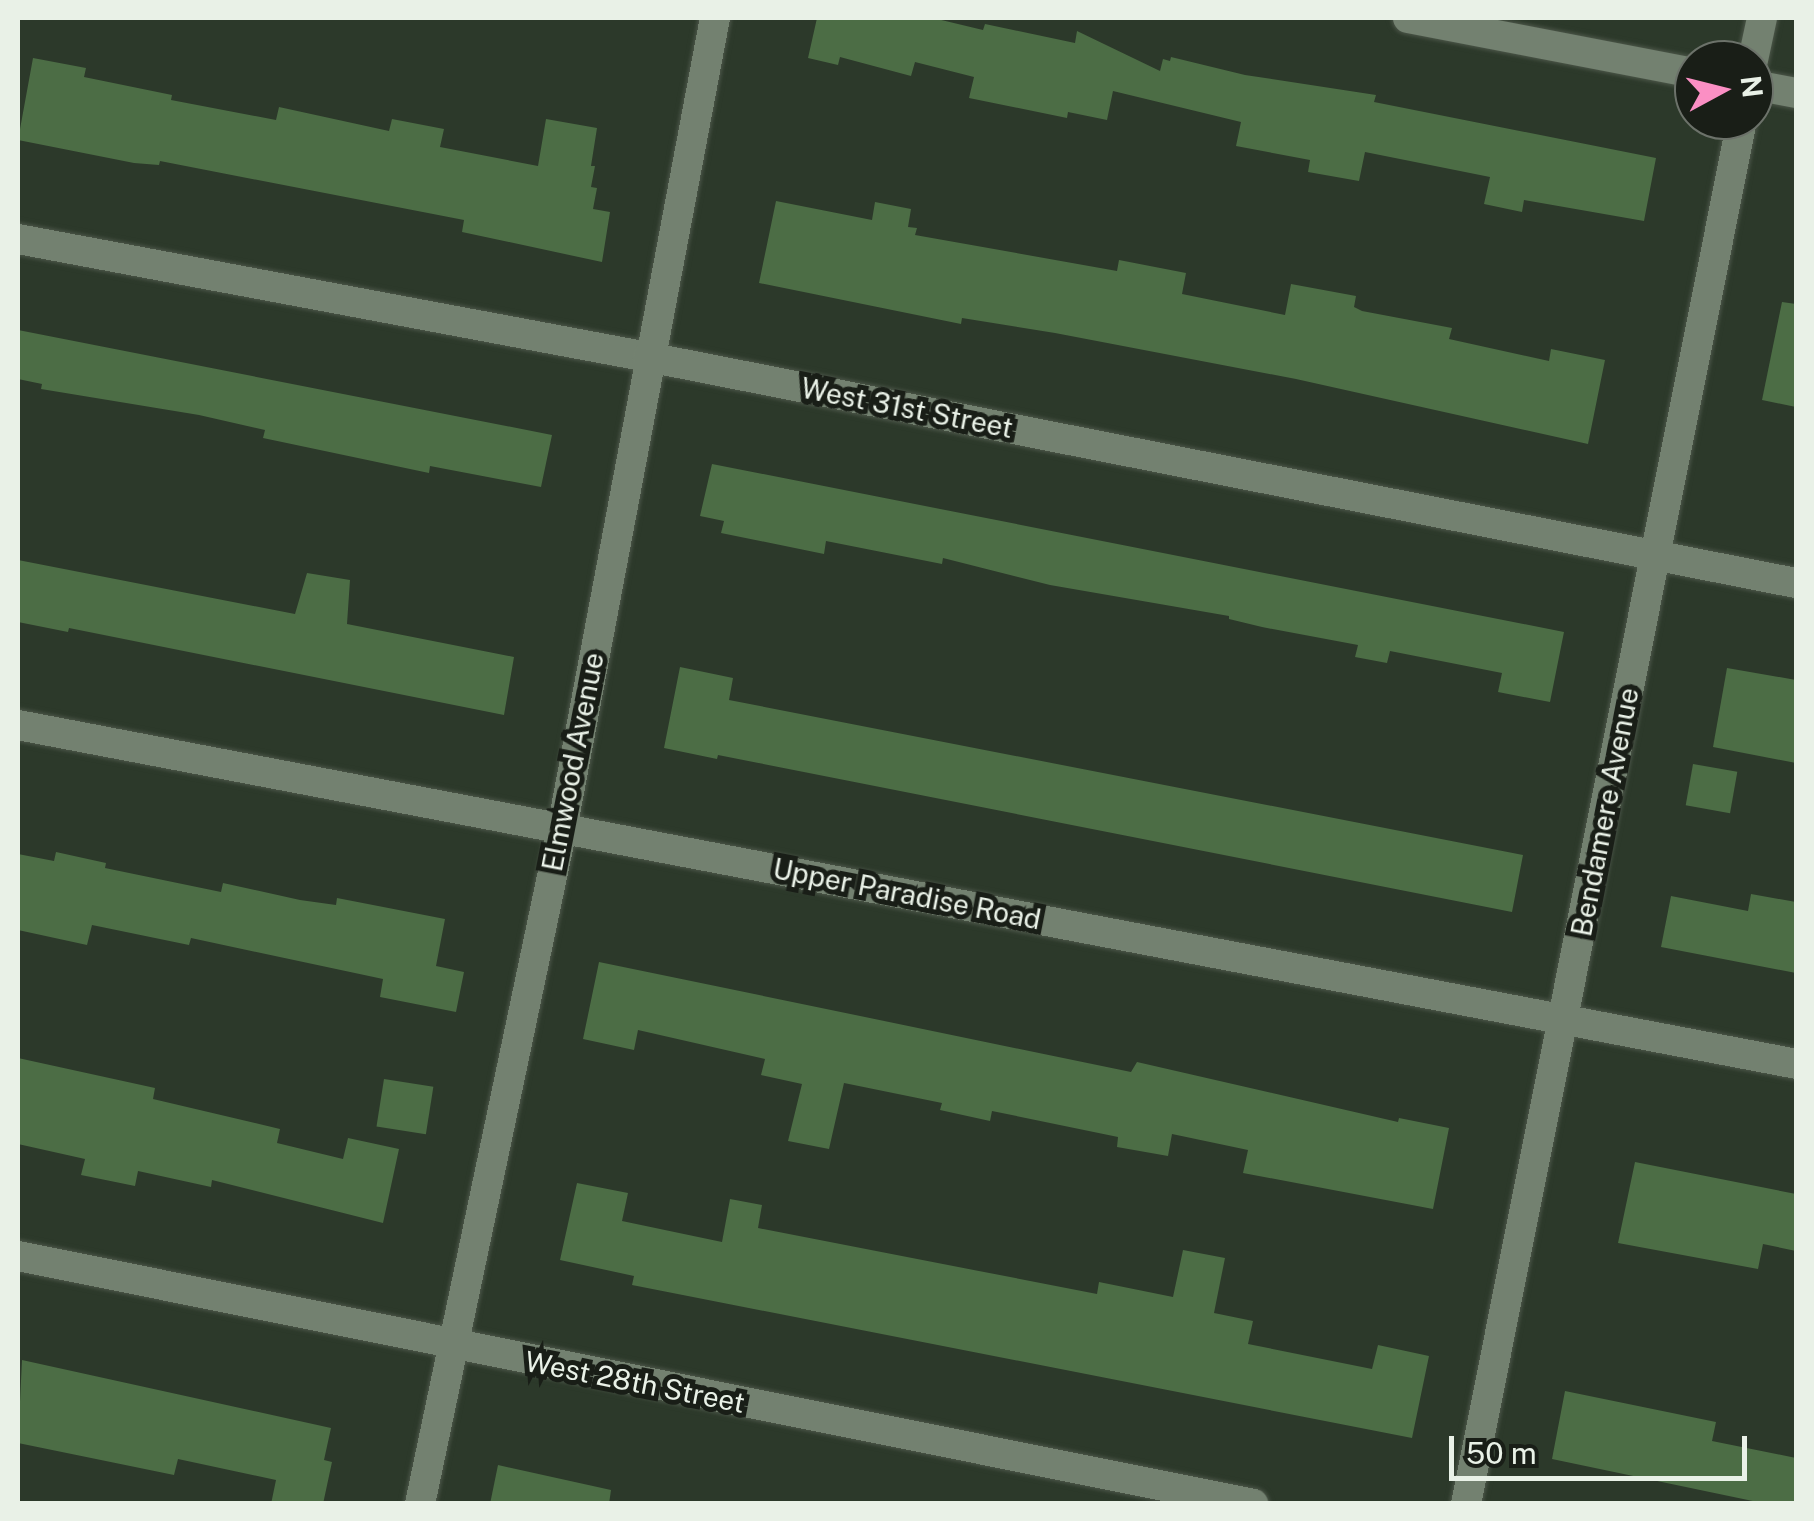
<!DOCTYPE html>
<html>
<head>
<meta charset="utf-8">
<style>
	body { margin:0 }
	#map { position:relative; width:1814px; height:1521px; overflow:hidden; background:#2c392a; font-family:"Public Sans",sans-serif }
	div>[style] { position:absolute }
	.building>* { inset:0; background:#4c6d45; transform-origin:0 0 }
	.roads { filter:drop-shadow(0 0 2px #4c5649) drop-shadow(0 0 2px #4c5649) }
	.minor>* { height:30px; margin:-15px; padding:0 15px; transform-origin:15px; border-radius:15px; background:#738170 }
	span { translate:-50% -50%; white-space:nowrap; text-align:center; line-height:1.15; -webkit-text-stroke:10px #191e17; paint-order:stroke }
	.street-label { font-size:28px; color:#e9f1e7 }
	.frame { position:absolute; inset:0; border:20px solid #e9f1e7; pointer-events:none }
	.north { position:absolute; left:1674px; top:40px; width:100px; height:100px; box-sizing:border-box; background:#191e17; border:2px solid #6c726a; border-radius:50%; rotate:83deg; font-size:28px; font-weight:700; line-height:40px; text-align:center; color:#e9f1e7 }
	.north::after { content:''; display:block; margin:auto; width:35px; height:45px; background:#fb8fc4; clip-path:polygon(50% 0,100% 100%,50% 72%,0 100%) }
	.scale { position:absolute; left:1449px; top:1436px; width:298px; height:45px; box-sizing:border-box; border:5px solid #e9f1e7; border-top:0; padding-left:12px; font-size:30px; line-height:35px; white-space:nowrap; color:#e9f1e7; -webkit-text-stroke:8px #191e17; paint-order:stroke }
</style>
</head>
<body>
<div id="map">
	<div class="building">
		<div style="clip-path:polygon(817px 18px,933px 18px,983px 30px,985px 24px,1075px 43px,1077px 31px,1160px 71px,1163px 59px,1170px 61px,1171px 57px,1245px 75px,1376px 95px,1374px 102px,1656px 158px,1644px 221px,1524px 200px,1522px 212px,1484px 204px,1490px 177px,1365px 152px,1359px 181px,1308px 172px,1310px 160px,1236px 146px,1241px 122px,1113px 91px,1107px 120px,1068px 112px,1067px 118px,969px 98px,974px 77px,915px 62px,911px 76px,840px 57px,838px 65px,808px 58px)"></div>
		<div style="clip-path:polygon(33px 58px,86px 68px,84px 77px,172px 95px,171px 100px,276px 120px,279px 107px,389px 131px,392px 119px,444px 129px,440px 147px,538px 166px,546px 119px,597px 128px,591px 166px,595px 166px,591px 187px,597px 188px,593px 209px,610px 212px,602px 262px,462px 232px,464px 220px,160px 161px,159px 165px,134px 163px,18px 140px)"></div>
		<div style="clip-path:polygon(776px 201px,872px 220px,875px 202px,911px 209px,908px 227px,917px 228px,915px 235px,1117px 271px,1119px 260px,1186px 273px,1182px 294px,1285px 315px,1291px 284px,1356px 296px,1354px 307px,1362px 311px,1452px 328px,1449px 339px,1549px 361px,1551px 349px,1605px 360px,1588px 444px,1296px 379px,1055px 333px,962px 318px,961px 324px,759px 283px)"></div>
		<div style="clip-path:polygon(1782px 302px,1796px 304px,1796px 407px,1762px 400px)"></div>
		<div style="clip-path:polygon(18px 330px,552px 435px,541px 487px,430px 466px,429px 473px,263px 438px,265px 430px,199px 415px,41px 389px,42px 384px,18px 379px)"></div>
		<div style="clip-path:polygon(712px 464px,1564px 632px,1550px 702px,1498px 692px,1502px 673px,1390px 651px,1387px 663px,1355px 657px,1358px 645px,1262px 627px,1229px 619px,1229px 616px,1050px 585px,943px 558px,942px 564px,826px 541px,824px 554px,721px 533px,724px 521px,700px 516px)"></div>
		<div style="clip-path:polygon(18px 560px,295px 614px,307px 573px,350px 580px,347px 624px,514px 657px,504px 715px,69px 628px,68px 632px,18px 622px)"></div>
		<div style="clip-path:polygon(680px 667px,733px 678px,729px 700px,1523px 855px,1512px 912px,718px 755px,717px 759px,664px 748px)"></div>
		<div style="clip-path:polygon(1727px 668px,1796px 680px,1796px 763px,1713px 747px)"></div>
		<div style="left:1693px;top:764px;width:45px;height:42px;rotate:10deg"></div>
		<div style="clip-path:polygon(56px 852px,106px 863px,105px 868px,221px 892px,223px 883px,300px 900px,336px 905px,337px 898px,445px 919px,436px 966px,464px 972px,456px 1012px,380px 997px,383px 979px,191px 938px,189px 945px,92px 925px,87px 945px,18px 930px,18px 854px,54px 861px)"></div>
		<div style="clip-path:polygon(1751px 894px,1796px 902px,1796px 973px,1661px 947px,1671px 896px,1748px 911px)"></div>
		<div style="clip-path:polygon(599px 962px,1131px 1072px,1137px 1062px,1398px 1122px,1399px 1118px,1449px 1128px,1433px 1209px,1243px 1173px,1248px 1150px,1172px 1134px,1168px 1156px,1117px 1147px,1118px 1137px,992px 1111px,990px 1121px,940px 1110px,942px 1103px,844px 1083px,829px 1149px,788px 1141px,802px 1084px,761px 1075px,765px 1059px,638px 1030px,634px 1050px,583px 1039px)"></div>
		<div style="clip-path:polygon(18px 1058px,155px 1088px,153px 1099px,280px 1129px,277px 1143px,343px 1159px,348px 1138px,399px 1149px,383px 1223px,212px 1180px,211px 1187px,138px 1171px,135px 1186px,81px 1175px,85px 1159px,18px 1144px)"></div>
		<div style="left:384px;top:1079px;width:50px;height:48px;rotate:9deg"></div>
		<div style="clip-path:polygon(1635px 1162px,1796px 1194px,1796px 1251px,1763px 1244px,1758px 1269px,1618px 1243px)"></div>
		<div style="clip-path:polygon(577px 1183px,628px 1193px,622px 1221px,722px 1242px,730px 1199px,762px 1205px,758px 1228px,1097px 1294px,1099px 1282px,1173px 1297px,1183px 1250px,1225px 1258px,1214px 1313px,1253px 1321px,1248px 1344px,1372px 1369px,1378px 1345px,1429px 1356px,1412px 1438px,632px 1285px,634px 1276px,560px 1260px)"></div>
		<div style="clip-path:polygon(22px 1360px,331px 1428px,324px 1460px,332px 1462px,323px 1504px,271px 1504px,276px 1480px,178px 1459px,174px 1475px,18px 1443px)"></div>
		<div style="clip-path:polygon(1565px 1391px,1716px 1422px,1712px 1441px,1796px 1458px,1796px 1504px,1767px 1504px,1552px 1459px)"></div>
		<div style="clip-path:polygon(498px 1465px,611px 1490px,609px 1504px,490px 1504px)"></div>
	</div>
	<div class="roads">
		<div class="minor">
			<div style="left:1408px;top:18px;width:291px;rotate:10.9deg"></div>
			<div style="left:1753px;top:60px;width:43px;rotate:-77.9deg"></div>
			<div style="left:1754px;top:85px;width:43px;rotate:10.8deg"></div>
			<div style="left:18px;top:239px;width:641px;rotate:10.61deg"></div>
			<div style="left:648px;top:357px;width:1170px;rotate:11.14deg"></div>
			<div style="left:18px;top:725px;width:1810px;rotate:10.79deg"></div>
			<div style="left:18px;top:1256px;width:1260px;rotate:11.35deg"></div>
			<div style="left:420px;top:1504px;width:690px;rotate:-78.12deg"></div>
			<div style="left:562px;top:829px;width:825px;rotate:-79.32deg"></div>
			<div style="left:1466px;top:1504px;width:1411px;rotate:-78.72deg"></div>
		</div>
	</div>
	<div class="street-label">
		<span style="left:907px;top:408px;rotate:11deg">West 31st Street</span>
		<span style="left:573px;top:762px;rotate:-79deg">Elmwood Avenue</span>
		<span style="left:1605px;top:812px;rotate:-79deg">Bendamere Avenue</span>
		<span style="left:907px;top:894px;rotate:11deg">Upper Paradise Road</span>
		<span style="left:635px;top:1382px;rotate:11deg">West 28th Street</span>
	</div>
	<div class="frame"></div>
	<div class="north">N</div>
	<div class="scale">50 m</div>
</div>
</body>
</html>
